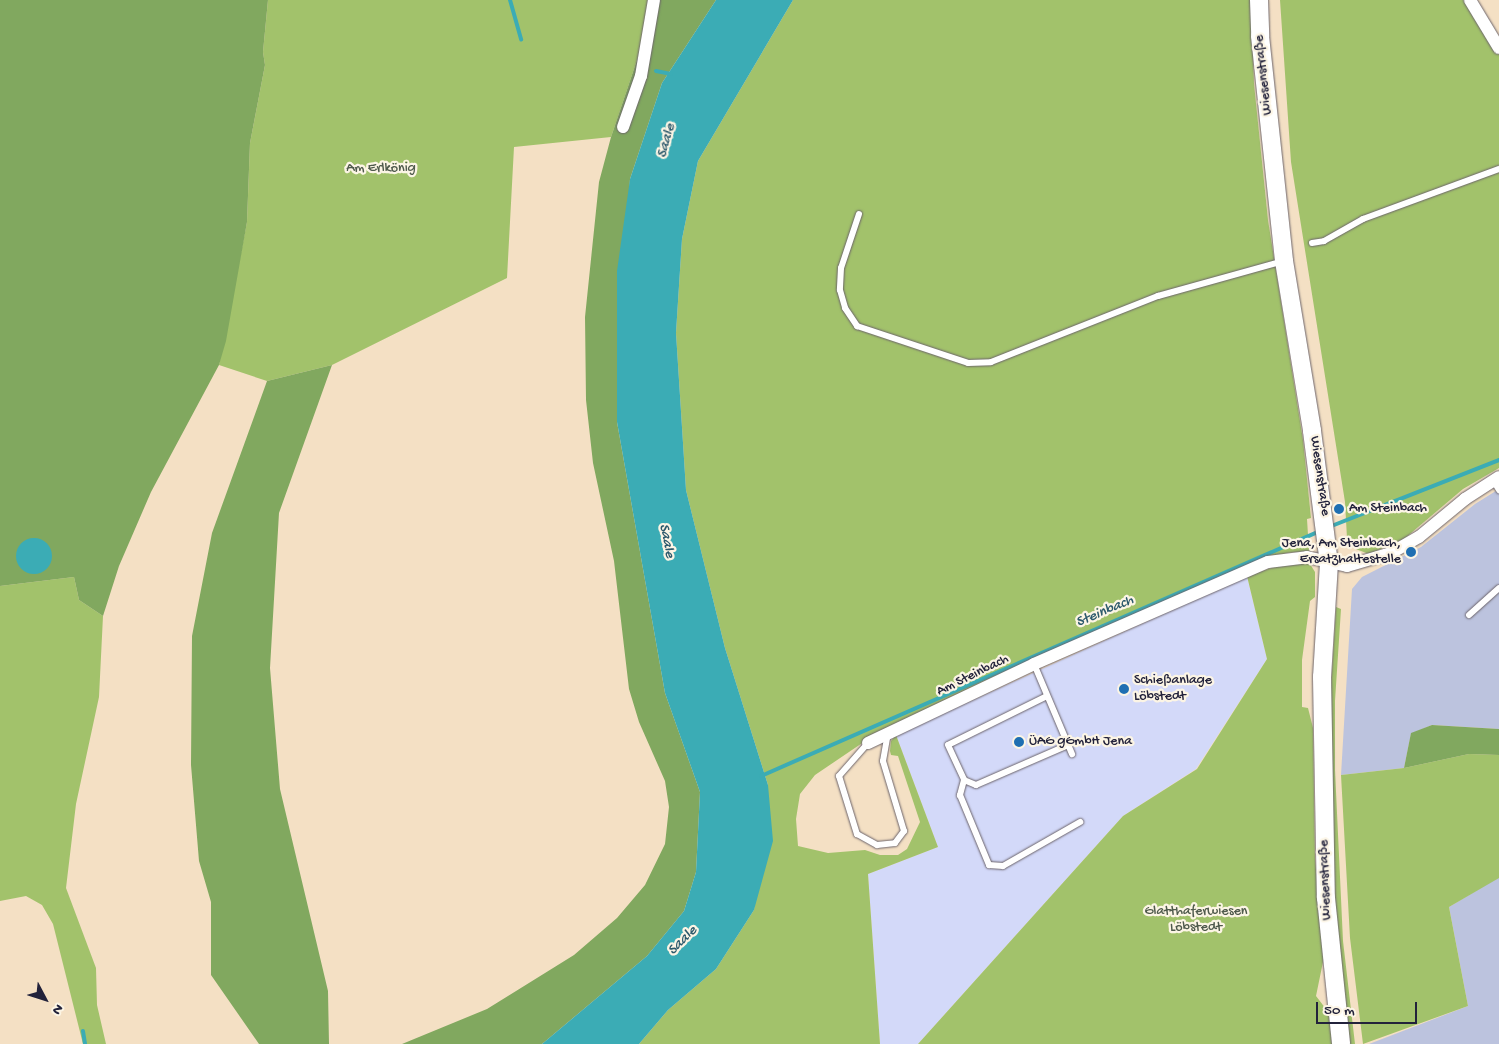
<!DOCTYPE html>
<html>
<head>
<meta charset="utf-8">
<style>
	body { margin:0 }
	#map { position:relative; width:1499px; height:1044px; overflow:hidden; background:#f4e0c4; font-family:"Gochi Hand",sans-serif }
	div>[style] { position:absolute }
	.built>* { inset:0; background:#d3d9f9 }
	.industrial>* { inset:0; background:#bcc3de }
	.green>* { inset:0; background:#a2c26b }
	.forest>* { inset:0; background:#81a85f }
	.water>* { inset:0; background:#3bacb5 }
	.round { border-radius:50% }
	.stream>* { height:4px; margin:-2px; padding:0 2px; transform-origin:2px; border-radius:2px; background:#3bacb5 }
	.roads { filter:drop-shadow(0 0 1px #6c646b) drop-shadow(0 0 1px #6c646b) }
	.lane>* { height:6px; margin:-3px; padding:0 3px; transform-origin:3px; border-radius:3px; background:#fff }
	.street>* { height:12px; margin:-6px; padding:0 6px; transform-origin:6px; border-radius:6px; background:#fff }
	.secondary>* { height:18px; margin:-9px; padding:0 9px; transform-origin:9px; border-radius:9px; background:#fff }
	.dots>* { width:14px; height:14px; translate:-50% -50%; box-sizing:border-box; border:2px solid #fcf5e5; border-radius:50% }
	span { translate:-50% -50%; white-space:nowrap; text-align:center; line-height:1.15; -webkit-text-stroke:4.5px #fcf5e5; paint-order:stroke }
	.street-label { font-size:14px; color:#22223b }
	.park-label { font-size:14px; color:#4f5a4c }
	.poi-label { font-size:14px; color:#22223b }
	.left { translate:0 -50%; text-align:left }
	.right { translate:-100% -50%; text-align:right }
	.water-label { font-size:15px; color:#2c596c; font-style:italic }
	.north { position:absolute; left:20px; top:974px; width:50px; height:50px; -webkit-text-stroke:4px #fcf5e5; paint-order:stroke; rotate:130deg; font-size:14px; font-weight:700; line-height:20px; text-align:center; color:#22223b }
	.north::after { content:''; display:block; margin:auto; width:18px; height:22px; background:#22223b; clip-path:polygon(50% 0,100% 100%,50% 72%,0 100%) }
	.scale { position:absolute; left:1316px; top:1002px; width:101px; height:22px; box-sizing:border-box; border:2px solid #22223b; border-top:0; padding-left:6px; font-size:15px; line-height:18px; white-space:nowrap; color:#22223b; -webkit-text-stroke:4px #fcf5e5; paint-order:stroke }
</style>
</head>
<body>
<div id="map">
	<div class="built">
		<div style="clip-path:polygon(1247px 576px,1267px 659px,1196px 769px,1123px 816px,918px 1044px,880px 1044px,868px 874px,938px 847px,896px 735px)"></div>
	</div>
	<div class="industrial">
		<div style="clip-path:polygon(1499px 489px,1499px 729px,1432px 725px,1411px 734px,1404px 768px,1341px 775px,1352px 589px,1362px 577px,1421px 547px,1475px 504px)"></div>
		<div style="clip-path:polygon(1499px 877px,1499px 1044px,1369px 1044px,1468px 1006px,1449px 907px)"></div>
	</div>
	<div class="green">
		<div style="clip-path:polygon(268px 0,648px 0,640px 51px,611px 137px,514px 147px,507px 278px,332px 365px,267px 381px,219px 365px,247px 222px,250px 143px,265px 65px,263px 52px)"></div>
		<div style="clip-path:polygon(793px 0,1251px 0,1254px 84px,1268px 220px,1303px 440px,1311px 518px,1307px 519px,1309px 551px,1287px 553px,1265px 560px,880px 731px,815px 775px,800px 794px,796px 819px,798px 846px,828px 853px,865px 850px,880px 855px,898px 855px,907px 849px,920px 822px,898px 756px,891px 755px,890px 751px,891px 741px,896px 735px,938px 847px,868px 874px,880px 1044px,639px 1044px,668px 1010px,716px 969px,754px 910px,768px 785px,725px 648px,686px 490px,676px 333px,682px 239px,698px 161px)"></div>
		<div style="clip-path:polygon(1280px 0,1465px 0,1499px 54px,1499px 468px,1463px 489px,1404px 539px,1369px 554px,1353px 548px,1347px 538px,1345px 502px,1291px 162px)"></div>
		<div style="clip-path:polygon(1283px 564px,1310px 564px,1315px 572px,1315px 597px,1310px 601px,1302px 660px,1302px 707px,1308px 708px,1313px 728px,1315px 859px,1324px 957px,1316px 996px,1329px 1013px,1332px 1044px,918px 1044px,1123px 816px,1197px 769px,1267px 659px,1247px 576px)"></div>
		<div style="clip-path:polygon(74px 577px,79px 600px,103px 616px,99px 697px,76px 804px,66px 888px,96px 968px,97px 1005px,106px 1044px,83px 1044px,53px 924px,42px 905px,26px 896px,0 901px,0 586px)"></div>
		<div style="clip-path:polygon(1336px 607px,1341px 609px,1335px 701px,1335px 770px,1343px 941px,1355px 1044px,1350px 1044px,1335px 906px,1329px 719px)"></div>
		<div style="clip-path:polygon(1469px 754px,1499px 755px,1499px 878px,1449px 907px,1468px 1006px,1363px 1044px,1350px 938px,1341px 775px,1404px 768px)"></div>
	</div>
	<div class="forest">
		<div style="clip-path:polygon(0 0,268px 0,263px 52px,265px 65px,250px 143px,247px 222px,226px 341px,219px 365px,151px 492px,119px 566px,103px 616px,79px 600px,74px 577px,0 586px)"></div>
		<div style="clip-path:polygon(648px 0,716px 0,662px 83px,630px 179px,617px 422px,665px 693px,700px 792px,696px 872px,684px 911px,647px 956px,542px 1044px,402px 1044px,487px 1009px,574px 955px,617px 918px,645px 885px,665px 844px,669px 807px,665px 781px,639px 722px,629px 689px,614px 561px,593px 463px,586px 400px,585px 317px,599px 182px,611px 137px,640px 51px)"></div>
		<div style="clip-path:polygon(332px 365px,279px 513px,270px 668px,280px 789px,328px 991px,329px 1044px,259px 1044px,211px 975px,211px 902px,199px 861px,191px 765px,192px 636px,212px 533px,267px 381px)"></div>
		<div style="clip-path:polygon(1432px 725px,1499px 729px,1499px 755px,1469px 754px,1404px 768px,1411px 733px)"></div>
	</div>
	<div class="water">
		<div style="clip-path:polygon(716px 0,793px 0,698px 161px,682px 239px,676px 333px,686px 490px,725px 648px,768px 785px,773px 841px,754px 910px,716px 969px,668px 1010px,639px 1044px,542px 1044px,647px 956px,684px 911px,696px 872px,700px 792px,665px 693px,617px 422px,617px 271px,630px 179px,662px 83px)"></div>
		<div class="round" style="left:16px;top:538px;width:36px;height:36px"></div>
	</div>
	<div class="stream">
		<div style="left:510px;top:0;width:41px;rotate:74.2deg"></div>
		<div style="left:656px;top:71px;width:15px;rotate:11deg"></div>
		<div style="left:1329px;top:527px;width:183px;rotate:-21.5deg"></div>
		<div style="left:761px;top:776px;width:610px;rotate:-23.67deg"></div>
		<div style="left:83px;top:1031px;width:13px;rotate:81deg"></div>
	</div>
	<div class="roads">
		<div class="lane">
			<div style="left:859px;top:214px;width:57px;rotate:108.4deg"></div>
			<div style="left:841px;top:268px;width:22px;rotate:93deg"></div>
			<div style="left:840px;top:290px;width:19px;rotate:74deg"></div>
			<div style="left:845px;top:308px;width:22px;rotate:56deg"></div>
			<div style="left:857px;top:326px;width:117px;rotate:18.4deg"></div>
			<div style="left:968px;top:363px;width:23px;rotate:-2deg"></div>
			<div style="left:991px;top:362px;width:180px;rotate:-21.6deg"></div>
			<div style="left:1158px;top:296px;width:130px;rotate:-15.6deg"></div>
			<div style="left:1312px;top:243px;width:12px;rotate:-9deg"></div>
			<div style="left:1324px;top:241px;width:45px;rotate:-29.4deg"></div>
			<div style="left:1363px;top:219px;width:145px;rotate:-20.2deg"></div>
			<div style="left:1493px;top:480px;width:12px;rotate:59deg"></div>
			<div style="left:1469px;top:615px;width:40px;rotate:-42deg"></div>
			<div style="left:1034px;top:664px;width:98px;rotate:67.1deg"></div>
			<div style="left:1047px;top:696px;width:110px;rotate:153.7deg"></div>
			<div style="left:948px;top:745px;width:38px;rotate:65deg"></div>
			<div style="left:964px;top:780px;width:13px;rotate:23deg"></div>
			<div style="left:976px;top:785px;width:100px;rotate:-23.5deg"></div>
			<div style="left:868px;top:743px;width:44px;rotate:131.3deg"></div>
			<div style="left:839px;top:776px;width:61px;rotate:72.8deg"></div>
			<div style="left:857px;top:834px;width:23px;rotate:29deg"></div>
			<div style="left:877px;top:845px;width:18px;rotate:-6deg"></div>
			<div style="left:895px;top:843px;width:15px;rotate:-53deg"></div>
			<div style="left:904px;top:831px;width:73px;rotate:-106.7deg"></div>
			<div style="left:883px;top:761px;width:27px;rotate:-80deg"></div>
			<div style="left:964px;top:780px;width:16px;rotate:105deg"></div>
			<div style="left:960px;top:795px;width:76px;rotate:67.5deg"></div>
			<div style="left:989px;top:865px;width:14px;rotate:4deg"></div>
			<div style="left:1003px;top:866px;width:89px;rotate:-29.7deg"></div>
		</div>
		<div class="street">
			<div style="left:1470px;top:0;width:56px;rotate:58.9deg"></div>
			<div style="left:623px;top:127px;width:54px;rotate:-70.6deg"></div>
			<div style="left:641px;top:76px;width:77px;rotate:-80.3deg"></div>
			<div style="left:868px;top:743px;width:184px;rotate:-25.4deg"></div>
			<div style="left:1034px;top:664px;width:255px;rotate:-23.6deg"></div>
			<div style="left:1268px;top:562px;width:39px;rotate:-7deg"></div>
			<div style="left:1307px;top:557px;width:41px;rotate:12.7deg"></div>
			<div style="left:1347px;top:566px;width:46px;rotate:-16.5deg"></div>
			<div style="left:1391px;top:553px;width:32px;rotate:-30deg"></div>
			<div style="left:1419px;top:537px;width:60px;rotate:-39.6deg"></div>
			<div style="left:1465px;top:499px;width:40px;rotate:-32.9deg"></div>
		</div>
		<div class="secondary">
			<div style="left:1259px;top:0;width:36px;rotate:88deg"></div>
			<div style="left:1260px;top:36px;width:226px;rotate:83.9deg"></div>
			<div style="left:1284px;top:261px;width:172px;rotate:80.6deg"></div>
			<div style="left:1312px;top:431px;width:133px;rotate:82.7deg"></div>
			<div style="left:1329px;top:563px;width:114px;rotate:93.5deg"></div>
			<div style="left:1322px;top:677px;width:221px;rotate:89deg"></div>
			<div style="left:1326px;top:898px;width:147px;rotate:84.1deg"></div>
		</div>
	</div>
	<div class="dots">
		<div style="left:1339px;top:509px;background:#1f6fb2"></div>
		<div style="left:1411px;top:552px;background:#1f6fb2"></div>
		<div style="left:1124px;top:689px;background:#1f6fb2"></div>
		<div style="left:1019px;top:742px;background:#1f6fb2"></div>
	</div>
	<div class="street-label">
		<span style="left:1264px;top:75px;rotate:-96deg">Wiesenstraße</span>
		<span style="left:1319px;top:476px;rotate:82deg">Wiesenstraße</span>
		<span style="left:973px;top:676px;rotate:-26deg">Am Steinbach</span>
		<span style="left:1326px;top:880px;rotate:-92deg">Wiesenstraße</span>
	</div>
	<div class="park-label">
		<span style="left:381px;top:169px">Am Erlkönig</span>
		<span style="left:1196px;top:920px">Glatthaferwiesen<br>Löbstedt</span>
	</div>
	<div class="poi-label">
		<span class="left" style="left:1349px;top:509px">Am Steinbach</span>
		<span class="right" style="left:1401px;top:552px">Jena, Am Steinbach,<br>Ersatzhaltestelle</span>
		<span class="left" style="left:1134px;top:689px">Schießanlage<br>Löbstedt</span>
		<span class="left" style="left:1029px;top:742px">ÜAG gGmbH Jena</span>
	</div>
	<div class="water-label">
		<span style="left:667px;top:141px;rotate:-74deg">Saale</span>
		<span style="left:666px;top:541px;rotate:79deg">Saale</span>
		<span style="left:1105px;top:612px;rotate:-23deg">Steinbach</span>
		<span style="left:683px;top:941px;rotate:-45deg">Saale</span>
	</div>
	<div class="north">N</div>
	<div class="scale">50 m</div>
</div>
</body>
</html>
